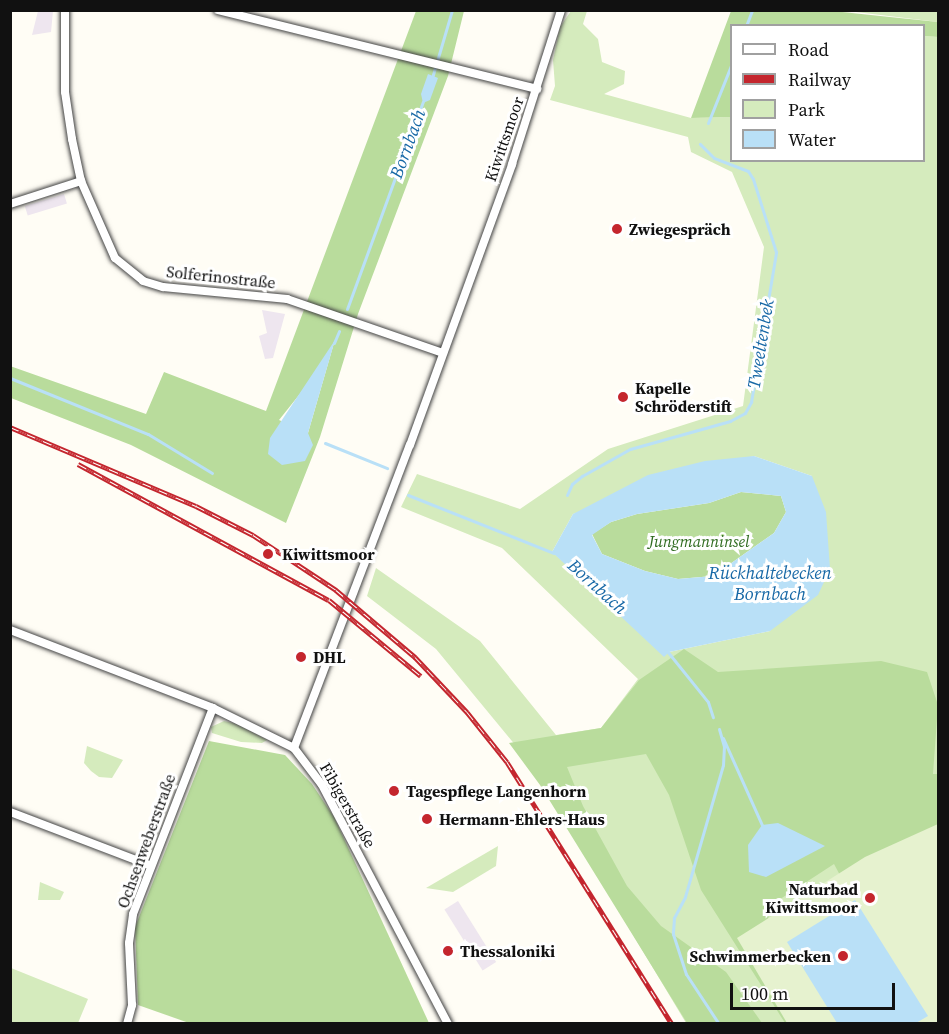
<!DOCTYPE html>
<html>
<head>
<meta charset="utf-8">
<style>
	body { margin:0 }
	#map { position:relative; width:949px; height:1034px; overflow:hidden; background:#fffdf5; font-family:"Source Serif 4",serif }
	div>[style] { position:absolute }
	.industrial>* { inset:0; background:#eee6ef; transform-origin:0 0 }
	.green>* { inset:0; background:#d5ebbd }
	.forest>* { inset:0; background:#b9dc9c }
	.pitch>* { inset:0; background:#e6f2cf }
	.water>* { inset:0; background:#b9e0f7 }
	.stream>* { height:3px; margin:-1.5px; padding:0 1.5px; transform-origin:1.5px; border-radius:1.5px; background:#b9e0f7 }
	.roads { filter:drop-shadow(0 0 2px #444) drop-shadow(0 0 2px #444) }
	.minor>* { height:8px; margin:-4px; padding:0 4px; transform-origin:4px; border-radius:4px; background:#fff }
	.rail>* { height:5px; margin-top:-2.5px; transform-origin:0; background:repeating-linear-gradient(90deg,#fff 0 9px,#c4262e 0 18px); box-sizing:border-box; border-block:2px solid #c4262e }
	.dots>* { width:16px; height:16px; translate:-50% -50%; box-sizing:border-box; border:3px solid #fff; border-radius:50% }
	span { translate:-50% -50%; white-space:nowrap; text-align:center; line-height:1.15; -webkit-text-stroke:6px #fff; paint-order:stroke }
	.street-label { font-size:16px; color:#111 }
	.poi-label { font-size:16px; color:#111; font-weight:700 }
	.left { translate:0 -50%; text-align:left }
	.right { translate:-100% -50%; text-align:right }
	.park-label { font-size:16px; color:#2f6b1f; font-style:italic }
	.water-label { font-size:18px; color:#1768a6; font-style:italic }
	.frame { position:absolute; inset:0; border:12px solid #111; pointer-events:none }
	.legend { position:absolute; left:730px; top:24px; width:195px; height:138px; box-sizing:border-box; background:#fff; border:2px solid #a0a0a0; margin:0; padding:8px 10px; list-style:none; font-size:18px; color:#111 }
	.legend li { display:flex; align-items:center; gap:12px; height:30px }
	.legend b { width:30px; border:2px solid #a0a0a0 }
	.scale { position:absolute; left:730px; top:983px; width:165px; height:27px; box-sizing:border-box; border:3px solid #111; border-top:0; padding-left:8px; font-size:18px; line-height:21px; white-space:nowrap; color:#111; -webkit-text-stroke:4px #fff; paint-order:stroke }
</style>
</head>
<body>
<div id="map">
	<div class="industrial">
		<div style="clip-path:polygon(38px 11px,53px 11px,51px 32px,32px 35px)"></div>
		<div style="left:64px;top:194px;width:10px;height:41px;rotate:73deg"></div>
		<div style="clip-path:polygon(262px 310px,285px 314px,273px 358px,265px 359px,259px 336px,267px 333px)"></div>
		<div style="left:458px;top:901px;width:72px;height:16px;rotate:58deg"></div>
	</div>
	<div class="green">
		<div style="clip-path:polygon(823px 10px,938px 11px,938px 22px,856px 12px,823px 13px)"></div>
		<div style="clip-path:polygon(evenodd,571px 11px,587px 11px,583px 24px,598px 39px,602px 62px,625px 71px,624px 84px,604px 94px,691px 118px,731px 117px,732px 160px,924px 160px,924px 36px,938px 37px,938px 824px,787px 1023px,686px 1023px,530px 763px,436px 649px,367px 596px,376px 568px,480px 641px,556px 735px,601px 728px,638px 679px,502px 548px,401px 507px,417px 474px,520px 509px,608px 449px,743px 406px,764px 247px,732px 172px,691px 152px,688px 137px,550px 100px,555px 86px,553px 60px,560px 27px,571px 11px,754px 456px,812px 476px,770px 631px,669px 652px,552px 552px,573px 514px,754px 456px)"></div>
		<div style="clip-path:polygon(224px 721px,237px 724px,267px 740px,262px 743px,241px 742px,212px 733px,211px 727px)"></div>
		<div style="clip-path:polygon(87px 746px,123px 760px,112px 778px,99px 777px,91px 771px,84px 763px)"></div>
		<div style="clip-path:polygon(498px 846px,496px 866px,453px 892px,426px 888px)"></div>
		<div style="clip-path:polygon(40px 882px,64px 892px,60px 900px,38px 900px)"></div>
		<div style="clip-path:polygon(11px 968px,88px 999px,78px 1023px,11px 1023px)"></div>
	</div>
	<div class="forest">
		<div style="clip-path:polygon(823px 10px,938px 22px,938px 37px,924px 36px,924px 26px,732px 26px,731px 117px,691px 118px,731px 11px)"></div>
		<div style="clip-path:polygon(evenodd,416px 11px,464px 11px,448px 76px,358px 314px,320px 437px,286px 523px,131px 445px,11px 398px,10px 366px,146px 414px,164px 372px,266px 411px,416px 11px,334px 343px,308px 433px,279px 420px,303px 390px,334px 343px)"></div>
		<div style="clip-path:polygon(741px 492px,781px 496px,786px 512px,774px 533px,713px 576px,678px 579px,645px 571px,602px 554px,592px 534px,611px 522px,637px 514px,709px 503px)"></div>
		<div style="clip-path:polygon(684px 649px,718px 672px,881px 661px,927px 672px,938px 705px,933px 774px,938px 774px,938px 836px,849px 892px,834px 864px,768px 907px,769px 928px,828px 1023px,785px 1023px,701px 890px,669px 795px,646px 754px,567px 767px,583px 806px,627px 886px,661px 926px,726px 972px,762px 1023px,687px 1023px,540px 785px,509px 743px,601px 728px,639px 680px)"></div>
		<div style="clip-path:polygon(209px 741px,285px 755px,312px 784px,334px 817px,429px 1023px,189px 1023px,138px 1005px,135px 927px)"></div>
	</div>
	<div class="pitch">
		<div style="clip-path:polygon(938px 824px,938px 1023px,787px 1023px,737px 938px,865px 857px)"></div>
	</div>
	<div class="water">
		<div style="clip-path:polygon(428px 74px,438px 78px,430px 100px,423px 103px,421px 94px)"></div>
		<div style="clip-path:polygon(335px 340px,308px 433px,313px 445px,305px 461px,282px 465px,268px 454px,270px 438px)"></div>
		<div style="clip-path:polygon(evenodd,754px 456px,812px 476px,826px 512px,830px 569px,818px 595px,770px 631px,669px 652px,664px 657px,552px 552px,573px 514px,648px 475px,705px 461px,754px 456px,741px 492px,781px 496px,786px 512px,774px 533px,713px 576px,678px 579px,645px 571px,602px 554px,592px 535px,611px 522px,637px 514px,709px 503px,741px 492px)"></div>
		<div style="clip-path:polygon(778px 823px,825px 846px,766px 877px,749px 872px,748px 845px,762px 825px)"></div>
		<div style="clip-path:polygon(855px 900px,928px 1016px,916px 1023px,837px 1023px,787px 942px)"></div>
	</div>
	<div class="stream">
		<div style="left:746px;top:26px;width:17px;rotate:-69deg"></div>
		<div style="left:432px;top:78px;width:71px;rotate:-73.6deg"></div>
		<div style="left:708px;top:123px;width:65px;rotate:-68.2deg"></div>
		<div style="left:347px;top:309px;width:221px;rotate:-69.9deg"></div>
		<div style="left:334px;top:343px;width:13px;rotate:-67deg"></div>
		<div style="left:10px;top:378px;width:149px;rotate:22.1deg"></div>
		<div style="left:148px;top:434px;width:75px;rotate:31.4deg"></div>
		<div style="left:325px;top:443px;width:67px;rotate:22deg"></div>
		<div style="left:408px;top:495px;width:157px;rotate:21.7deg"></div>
		<div style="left:567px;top:495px;width:12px;rotate:-66deg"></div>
		<div style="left:572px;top:484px;width:13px;rotate:-39deg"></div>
		<div style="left:582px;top:476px;width:55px;rotate:-29.4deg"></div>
		<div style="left:630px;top:449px;width:104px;rotate:-15.6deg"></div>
		<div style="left:730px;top:421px;width:17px;rotate:-28deg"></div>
		<div style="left:745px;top:413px;width:13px;rotate:-61deg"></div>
		<div style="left:751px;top:402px;width:152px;rotate:-80.5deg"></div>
		<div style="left:776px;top:252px;width:77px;rotate:-107.5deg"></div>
		<div style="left:753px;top:179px;width:9px;rotate:-122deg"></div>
		<div style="left:748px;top:171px;width:36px;rotate:-159deg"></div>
		<div style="left:714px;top:158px;width:20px;rotate:-135deg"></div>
		<div style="left:667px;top:651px;width:65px;rotate:51.2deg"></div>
		<div style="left:708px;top:702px;width:16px;rotate:72deg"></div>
		<div style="left:719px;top:729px;width:18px;rotate:74deg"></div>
		<div style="left:724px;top:746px;width:19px;rotate:93deg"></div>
		<div style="left:723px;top:765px;width:137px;rotate:106.1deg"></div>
		<div style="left:685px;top:897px;width:24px;rotate:118deg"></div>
		<div style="left:674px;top:918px;width:16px;rotate:94deg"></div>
		<div style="left:673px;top:934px;width:42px;rotate:72deg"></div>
		<div style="left:686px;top:974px;width:60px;rotate:56.6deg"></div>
		<div style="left:723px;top:738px;width:95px;rotate:65.9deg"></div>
	</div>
	<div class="roads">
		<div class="minor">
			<div style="left:65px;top:10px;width:82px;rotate:90deg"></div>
			<div style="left:65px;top:92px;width:48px;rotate:81.5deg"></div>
			<div style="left:72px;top:139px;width:43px;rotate:77.9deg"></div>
			<div style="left:81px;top:181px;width:84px;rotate:66.2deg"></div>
			<div style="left:115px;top:258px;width:36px;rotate:39deg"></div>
			<div style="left:143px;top:281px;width:21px;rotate:17deg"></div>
			<div style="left:163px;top:287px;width:125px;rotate:5.5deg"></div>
			<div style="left:287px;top:299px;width:165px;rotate:19.1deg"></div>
			<div style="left:218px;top:10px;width:329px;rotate:13.9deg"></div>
			<div style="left:10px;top:204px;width:75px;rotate:-17.9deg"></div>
			<div style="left:10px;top:630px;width:217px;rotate:21deg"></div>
			<div style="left:213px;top:708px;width:90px;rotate:26.3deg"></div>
			<div style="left:294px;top:748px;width:46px;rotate:52.9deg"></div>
			<div style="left:322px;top:785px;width:270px;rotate:62.2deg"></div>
			<div style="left:294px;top:748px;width:324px;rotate:-69.1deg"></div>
			<div style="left:410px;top:445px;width:299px;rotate:-70deg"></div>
			<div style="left:512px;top:164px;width:162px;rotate:-72.3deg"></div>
			<div style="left:10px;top:812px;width:149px;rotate:20.9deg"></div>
			<div style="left:127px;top:1024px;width:20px;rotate:-75deg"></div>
			<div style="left:132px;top:1005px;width:62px;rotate:-92.8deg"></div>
			<div style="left:129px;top:943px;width:29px;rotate:-82deg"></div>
			<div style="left:133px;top:914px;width:221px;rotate:-68.8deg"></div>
		</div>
	</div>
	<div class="rail">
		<div style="left:10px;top:427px;width:202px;rotate:23deg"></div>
		<div style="left:196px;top:506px;width:64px;rotate:27deg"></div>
		<div style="left:253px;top:535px;width:100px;rotate:33.5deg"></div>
		<div style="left:336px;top:590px;width:104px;rotate:40.3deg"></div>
		<div style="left:415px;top:657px;width:76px;rotate:46.6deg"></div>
		<div style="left:467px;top:712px;width:64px;rotate:51.3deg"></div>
		<div style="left:507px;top:762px;width:310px;rotate:57.8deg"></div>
		<div style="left:78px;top:464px;width:285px;rotate:28.5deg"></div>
		<div style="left:329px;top:600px;width:119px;rotate:39.6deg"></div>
	</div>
	<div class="dots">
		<div style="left:617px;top:229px;background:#c4262e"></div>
		<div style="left:623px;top:397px;background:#c4262e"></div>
		<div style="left:268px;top:554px;background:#c4262e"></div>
		<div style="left:301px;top:657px;background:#c4262e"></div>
		<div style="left:394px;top:791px;background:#c4262e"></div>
		<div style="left:427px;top:819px;background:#c4262e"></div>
		<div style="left:870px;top:898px;background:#c4262e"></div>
		<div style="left:448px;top:951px;background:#c4262e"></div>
		<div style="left:843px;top:956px;background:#c4262e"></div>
	</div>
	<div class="street-label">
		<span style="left:504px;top:139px;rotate:-71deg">Kiwittsmoor</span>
		<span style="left:221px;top:277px;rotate:6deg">Solferinostraße</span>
		<span style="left:348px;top:805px;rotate:60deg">Fibigerstraße</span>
		<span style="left:146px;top:841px;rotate:-70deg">Ochsenweberstraße</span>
	</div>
	<div class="poi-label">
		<span class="left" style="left:629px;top:229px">Zwiegespräch</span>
		<span class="left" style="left:635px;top:397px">Kapelle<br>Schröderstift</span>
		<span class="left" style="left:282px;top:554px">Kiwittsmoor</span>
		<span class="left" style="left:313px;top:657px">DHL</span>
		<span class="left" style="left:406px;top:791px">Tagespflege Langenhorn</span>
		<span class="left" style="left:439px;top:819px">Hermann-Ehlers-Haus</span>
		<span class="right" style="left:858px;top:898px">Naturbad<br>Kiwittsmoor</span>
		<span class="left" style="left:460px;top:951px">Thessaloniki</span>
		<span class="right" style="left:831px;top:956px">Schwimmerbecken</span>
	</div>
	<div class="park-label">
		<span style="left:699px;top:541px">Jungmanninsel</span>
	</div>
	<div class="water-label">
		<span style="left:408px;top:144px;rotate:-70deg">Bornbach</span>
		<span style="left:761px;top:344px;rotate:-81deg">Tweeltenbek</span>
		<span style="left:770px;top:584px">Rückhaltebecken<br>Bornbach</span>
		<span style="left:597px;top:587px;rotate:42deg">Bornbach</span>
	</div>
	<div class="frame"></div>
	<ul class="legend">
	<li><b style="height:8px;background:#fff"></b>Road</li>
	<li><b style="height:8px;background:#c4262e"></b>Railway</li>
	<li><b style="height:16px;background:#d5ebbd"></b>Park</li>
	<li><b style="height:16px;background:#b9e0f7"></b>Water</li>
	</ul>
	<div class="scale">100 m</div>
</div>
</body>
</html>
